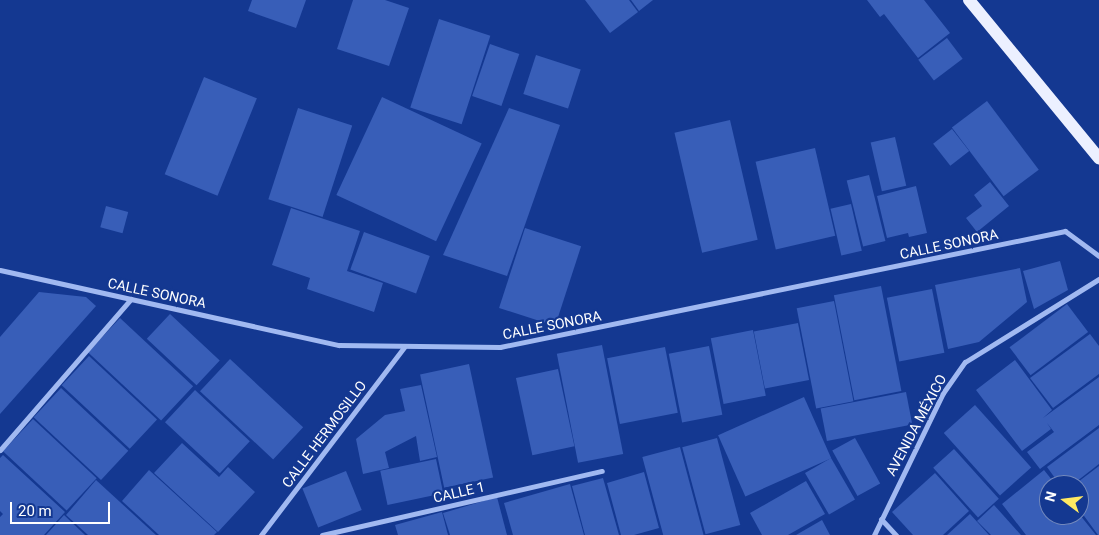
<!DOCTYPE html>
<html>
<head>
<meta charset="utf-8">
<style>
	body { margin:0 }
	#map { position:relative; width:1099px; height:535px; overflow:hidden; background:#143891; font-family:Roboto,sans-serif }
	div>[style] { position:absolute }
	.building>* { inset:0; background:#385eb8; transform-origin:0 0 }
	.minor>* { height:5px; margin:-2.5px; padding:0 2.5px; transform-origin:2.5px; border-radius:2.5px; background:#a1b9f1 }
	.primary>* { height:12px; margin:-6px; padding:0 6px; transform-origin:6px; border-radius:6px; background:#ecf0ff }
	span { translate:-50% -50%; white-space:nowrap; text-align:center; line-height:1.15; -webkit-text-stroke:4.5px #143891; paint-order:stroke }
	.street-label { font-size:14px; color:#fff }
	.north { position:absolute; left:1039px; top:475px; width:50px; height:50px; box-sizing:border-box; background:#143891; border:1px solid #7288bd; border-radius:50%; rotate:285deg; font-size:14px; font-weight:700; line-height:20px; text-align:center; color:#fff }
	.north::after { content:''; display:block; margin:auto; width:18px; height:22px; background:#ffe962; clip-path:polygon(50% 0,100% 100%,50% 72%,0 100%) }
	.scale { position:absolute; left:10px; top:502px; width:100px; height:22px; box-sizing:border-box; border:2px solid #fff; border-top:0; padding-left:6px; font-size:15px; line-height:18px; white-space:nowrap; color:#fff; -webkit-text-stroke:4px #143891; paint-order:stroke }
</style>
</head>
<body>
<div id="map">
	<div class="building">
		<div style="clip-path:polygon(252px 0,306px 0,296px 28px,248px 11px)"></div>
		<div style="clip-path:polygon(353px 0,385px 0,409px 8px,389px 66px,337px 49px)"></div>
		<div style="clip-path:polygon(585px 0,629px 0,638px 12px,610px 33px)"></div>
		<div style="clip-path:polygon(631px 0,653px 0,639px 11px)"></div>
		<div style="clip-path:polygon(867px 0,924px 0,950px 33px,918px 58px,884px 14px,880px 17px)"></div>
		<div style="left:439px;top:19px;width:54px;height:93px;rotate:18deg"></div>
		<div style="left:947px;top:38px;width:26px;height:36px;rotate:53deg"></div>
		<div style="left:490px;top:44px;width:31px;height:55px;rotate:19deg"></div>
		<div style="left:536px;top:55px;width:47px;height:41px;rotate:18deg"></div>
		<div style="left:204px;top:77px;width:57px;height:105px;rotate:22deg"></div>
		<div style="left:382px;top:97px;width:110px;height:108px;rotate:25deg"></div>
		<div style="left:987px;top:101px;width:86px;height:44px;rotate:53deg"></div>
		<div style="left:298px;top:108px;width:57px;height:96px;rotate:18deg"></div>
		<div style="clip-path:polygon(509px 108px,560px 125px,507px 276px,443px 255px)"></div>
		<div style="left:730px;top:120px;width:123px;height:57px;rotate:77deg"></div>
		<div style="left:952px;top:129px;width:28px;height:24px;rotate:52deg"></div>
		<div style="left:895px;top:137px;width:50px;height:25px;rotate:77deg"></div>
		<div style="left:815px;top:148px;width:90px;height:61px;rotate:77deg"></div>
		<div style="left:869px;top:175px;width:68px;height:23px;rotate:76deg"></div>
		<div style="clip-path:polygon(990px 182px,1009px 206px,977px 232px,966px 218px,982px 206px,974px 195px)"></div>
		<div style="clip-path:polygon(916px 186px,927px 233px,909px 237px,908px 233px,887px 238px,877px 196px)"></div>
		<div style="left:851px;top:204px;width:48px;height:21px;rotate:77deg"></div>
		<div style="left:106px;top:206px;width:23px;height:22px;rotate:15deg"></div>
		<div style="clip-path:polygon(291px 208px,360px 231px,347px 271px,383px 283px,374px 312px,307px 289px,310px 278px,272px 265px)"></div>
		<div style="left:525px;top:228px;width:59px;height:84px;rotate:18deg"></div>
		<div style="left:364px;top:232px;width:70px;height:40px;rotate:20deg"></div>
		<div style="clip-path:polygon(1060px 261px,1068px 290px,1034px 309px,1023px 271px)"></div>
		<div style="clip-path:polygon(1020px 268px,1027px 302px,979px 342px,948px 349px,935px 285px)"></div>
		<div style="left:881px;top:286px;width:107px;height:48px;rotate:79deg"></div>
		<div style="left:932px;top:289px;width:65px;height:46px;rotate:79deg"></div>
		<div style="clip-path:polygon(39px 292px,86px 297px,96px 306px,0 414px,0 337px)"></div>
		<div style="left:834px;top:301px;width:102px;height:38px;rotate:79deg"></div>
		<div style="left:1067px;top:304px;width:35px;height:72px;rotate:53deg"></div>
		<div style="left:170px;top:314px;width:68px;height:34px;rotate:43deg"></div>
		<div style="left:120px;top:318px;width:100px;height:47px;rotate:43deg"></div>
		<div style="left:798px;top:323px;width:58px;height:45px;rotate:79deg"></div>
		<div style="left:753px;top:330px;width:67px;height:43px;rotate:79deg"></div>
		<div style="clip-path:polygon(1090px 334px,1099px 346px,1099px 374px,1053px 408px,1030px 378px)"></div>
		<div style="left:602px;top:345px;width:111px;height:46px;rotate:79deg"></div>
		<div style="left:709px;top:346px;width:70px;height:41px;rotate:79deg"></div>
		<div style="left:665px;top:347px;width:67px;height:59px;rotate:79deg"></div>
		<div style="left:89px;top:356px;width:93px;height:40px;rotate:43deg"></div>
		<div style="left:230px;top:359px;width:100px;height:44px;rotate:43deg"></div>
		<div style="clip-path:polygon(1015px 360px,1052px 410px,1043px 418px,1099px 377px,1099px 425px,1040px 469px,1027px 452px,1054px 432px,1047px 423px,1051px 429px,1022px 451px,976px 390px)"></div>
		<div style="left:469px;top:364px;width:116px;height:50px;rotate:78deg"></div>
		<div style="left:558px;top:369px;width:79px;height:43px;rotate:78deg"></div>
		<div style="clip-path:polygon(421px 385px,437px 457px,420px 461px,416px 436px,385px 452px,389px 468px,363px 474px,356px 439px,385px 415px,405px 411px,400px 389px)"></div>
		<div style="left:61px;top:388px;width:92px;height:40px;rotate:43deg"></div>
		<div style="left:195px;top:390px;width:75px;height:44px;rotate:43deg"></div>
		<div style="left:906px;top:392px;width:33px;height:87px;rotate:79deg"></div>
		<div style="left:804px;top:397px;width:67px;height:94px;rotate:66deg"></div>
		<div style="left:975px;top:405px;width:84px;height:42px;rotate:48deg"></div>
		<div style="left:33px;top:419px;width:87px;height:44px;rotate:43deg"></div>
		<div style="clip-path:polygon(1099px 428px,1099px 464px,1072px 485px,1060px 485px,1047px 467px)"></div>
		<div style="left:717px;top:438px;width:90px;height:36px;rotate:75deg"></div>
		<div style="left:855px;top:438px;width:52px;height:26px;rotate:61deg"></div>
		<div style="clip-path:polygon(182px 443px,219px 477px,228px 467px,255px 492px,218px 532px,154px 473px)"></div>
		<div style="left:680px;top:447px;width:91px;height:39px;rotate:75deg"></div>
		<div style="left:954px;top:449px;width:67px;height:28px;rotate:48deg"></div>
		<div style="clip-path:polygon(3px 455px,65px 512px,44px 535px,0 535px,0 517px,3px 514px,0 511px,0 458px)"></div>
		<div style="left:831px;top:458px;width:48px;height:30px;rotate:60deg"></div>
		<div style="left:436px;top:459px;width:35px;height:57px;rotate:78deg"></div>
		<div style="clip-path:polygon(1099px 466px,1099px 535px,1098px 535px,1079px 509px,1079px 485px,1074px 485px)"></div>
		<div style="clip-path:polygon(149px 470px,217px 532px,214px 535px,159px 535px,122px 501px)"></div>
		<div style="clip-path:polygon(1044px 470px,1056px 485px,1049px 485px,1049px 515px,1080px 515px,1096px 535px,1026px 535px,1002px 504px)"></div>
		<div style="left:346px;top:471px;width:42px;height:47px;rotate:68deg"></div>
		<div style="clip-path:polygon(644px 472px,659px 528px,634px 535px,621px 535px,607px 483px)"></div>
		<div style="clip-path:polygon(935px 473px,969px 511px,943px 535px,913px 535px,892px 512px)"></div>
		<div style="clip-path:polygon(603px 478px,619px 535px,585px 535px,572px 486px)"></div>
		<div style="clip-path:polygon(96px 480px,156px 535px,88px 535px,66px 515px)"></div>
		<div style="clip-path:polygon(806px 481px,825px 514px,788px 535px,762px 535px,750px 513px)"></div>
		<div style="clip-path:polygon(570px 484px,584px 535px,513px 535px,504px 503px)"></div>
		<div style="clip-path:polygon(497px 497px,507px 535px,450px 535px,443px 513px)"></div>
		<div style="clip-path:polygon(994px 505px,1021px 535px,991px 535px,977px 521px)"></div>
		<div style="clip-path:polygon(442px 512px,448px 535px,398px 535px,395px 525px)"></div>
		<div style="clip-path:polygon(970px 514px,989px 535px,947px 535px)"></div>
		<div style="clip-path:polygon(64px 515px,85px 535px,46px 535px)"></div>
		<div style="clip-path:polygon(822px 520px,830px 535px,796px 535px)"></div>
	</div>
	<div class="minor">
		<div style="left:0;top:270px;width:347px;rotate:12.5deg"></div>
		<div style="left:339px;top:345px;width:161px;rotate:0.7deg"></div>
		<div style="left:500px;top:347px;width:577px;rotate:-11.6deg"></div>
		<div style="left:1065px;top:231px;width:42px;rotate:36.3deg"></div>
		<div style="left:0;top:450px;width:200px;rotate:-49.1deg"></div>
		<div style="left:881px;top:519px;width:22px;rotate:47deg"></div>
		<div style="left:261px;top:535px;width:236px;rotate:-52.7deg"></div>
		<div style="left:322px;top:535px;width:287px;rotate:-12.9deg"></div>
		<div style="left:874px;top:535px;width:158px;rotate:-64.1deg"></div>
		<div style="left:943px;top:393px;width:38px;rotate:-55deg"></div>
		<div style="left:965px;top:362px;width:158px;rotate:-31.8deg"></div>
	</div>
	<div class="primary">
		<div style="left:969px;top:0;width:205px;rotate:50.6deg"></div>
	</div>
	<div class="street-label">
		<span style="left:949px;top:244px;rotate:-12deg">CALLE SONORA</span>
		<span style="left:157px;top:293px;rotate:12deg">CALLE SONORA</span>
		<span style="left:552px;top:325px;rotate:-11deg">CALLE SONORA</span>
		<span style="left:916px;top:425px;rotate:-62deg">AVENIDA MÉXICO</span>
		<span style="left:324px;top:434px;rotate:-53deg">CALLE HERMOSILLO</span>
		<span style="left:459px;top:492px;rotate:-13deg">CALLE 1</span>
	</div>
	<div class="north">N</div>
	<div class="scale">20 m</div>
</div>
</body>
</html>
